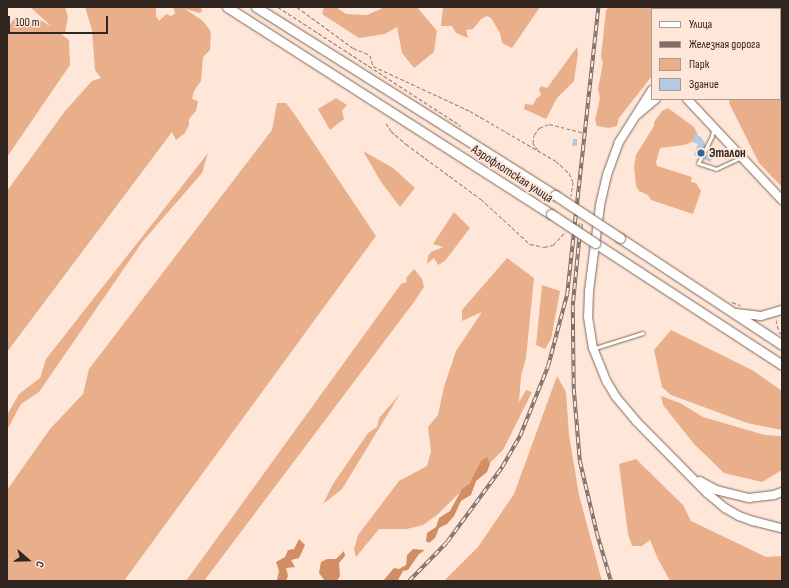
<!DOCTYPE html>
<html>
<head>
<meta charset="utf-8">
<style>
	body { margin:0 }
	#map { position:relative; width:789px; height:588px; overflow:hidden; background:#fee7d9; font-family:"Sofia Sans Condensed",sans-serif }
	div>[style] { position:absolute }
	.green>* { inset:0; background:#e9af8b }
	.water>* { inset:0; background:#d28e62 }
	.building>* { inset:0; background:#b5cae1 }
	.path>* { height:1px; margin-top:-0.5px; transform-origin:0; background:repeating-linear-gradient(90deg,#938379 0 4px,transparent 0 6px) }
	.roads { filter:drop-shadow(0 0 1px #806758) drop-shadow(0 0 1px #806758) }
	.lane>* { height:3px; margin:-1.5px; padding:0 1.5px; transform-origin:1.5px; border-radius:1.5px; background:#fff }
	.secondary>* { height:8px; margin:-4px; padding:0 4px; transform-origin:4px; border-radius:4px; background:#fff }
	.primary>* { height:9px; margin:-4.5px; padding:0 4.5px; transform-origin:4.5px; border-radius:4.5px; background:#fff }
	.rail>* { height:3.5px; margin-top:-1.75px; transform-origin:0; background:repeating-linear-gradient(90deg,#fee7d9 0 6px,#7e6e65 0 12px); box-sizing:border-box; border-block:1px solid #7e6e65 }
	.bridges { filter:drop-shadow(0 0 1px #806758) drop-shadow(0 0 1px #806758) }
	.primary-bridge>* { height:9px; margin:-4.5px; padding:0 4.5px; transform-origin:4.5px; border-radius:4.5px; background:#fff }
	.dots>* { width:11px; height:11px; translate:-50% -50%; box-sizing:border-box; border:2px solid #fee7d9; border-radius:50% }
	span { translate:-50% -50%; white-space:nowrap; text-align:center; line-height:1.15; -webkit-text-stroke:4px #fee7d9; paint-order:stroke }
	.poi-label { font-size:13px; color:#30251f; font-weight:700 }
	.left { translate:0 -50%; text-align:left }
	.street-label { font-size:13px; color:#30251f }
	.frame { position:absolute; inset:0; border:8px solid #30251f; pointer-events:none }
	.legend { position:absolute; left:651px; top:8px; width:130px; height:92px; box-sizing:border-box; background:#fee7d9; border:1px solid #ac998f; margin:0; padding:5px 7px; list-style:none; font-size:12px; color:#30251f }
	.legend li { display:flex; align-items:center; gap:8px; height:20px }
	.legend b { width:20px; border:1px solid #ac998f }
	.north { position:absolute; left:8px; top:540px; width:40px; height:40px; -webkit-text-stroke:3px #fee7d9; paint-order:stroke; rotate:110deg; font-size:11px; font-weight:700; line-height:16px; text-align:center; color:#30251f }
	.north::after { content:''; display:block; margin:auto; width:14px; height:18px; background:#30251f; clip-path:polygon(50% 0,100% 100%,50% 72%,0 100%) }
	.scale { position:absolute; left:8px; top:16px; width:100px; height:18px; box-sizing:border-box; border:2px solid #30251f; border-top:0; padding-left:5px; font-size:12px; line-height:14px; white-space:nowrap; color:#30251f; -webkit-text-stroke:3px #fee7d9; paint-order:stroke }
</style>
</head>
<body>
<div id="map">
	<div class="green">
		<div style="clip-path:polygon(30px 7px,65px 7px,68px 17px,65px 33px,61px 34px,69px 40px,70px 65px,7px 157px,7px 29px,15px 17px,24px 21px,38px 19px,51px 26px)"></div>
		<div style="clip-path:polygon(85px 7px,156px 7px,156px 16px,159px 21px,166px 14px,171px 16px,175px 14px,174px 9px,171px 7px,201px 7px,202px 11px,200px 13px,185px 9px,203px 21px,211px 32px,210px 50px,203px 57px,201px 81px,194px 91px,192px 99px,198px 101px,196px 111px,189px 119px,189px 125px,185px 133px,176px 140px,172px 132px,7px 352px,7px 191px,65px 111px,92px 81px,101px 78px,95px 70px,92px 30px)"></div>
		<div style="clip-path:polygon(324px 7px,336px 7px,346px 14px,367px 15px,385px 7px,417px 7px,437px 31px,434px 52px,414px 68px,402px 53px,397px 27px,385px 34px,359px 38px,322px 14px)"></div>
		<div style="clip-path:polygon(443px 7px,540px 7px,512px 48px,502px 43px,500px 33px,491px 18px,487px 16px,481px 19px,473px 29px,466px 30px,468px 38px,456px 33px,452px 26px,441px 26px)"></div>
		<div style="clip-path:polygon(609px 7px,699px 7px,698px 9px,652px 9px,652px 76px,619px 118px,617px 126px,609px 128px,597px 126px,595px 120px,600px 98px,598px 89px,603px 63px,601px 57px,606px 10px)"></div>
		<div style="clip-path:polygon(737px 7px,782px 7px,782px 187px,759px 163px,729px 103px,730px 99px,780px 99px,780px 9px,736px 9px)"></div>
		<div style="clip-path:polygon(577px 47px,578px 54px,574px 81px,557px 98px,546px 119px,524px 109px,525px 104px,533px 105px,536px 99px,541px 95px,539px 90px,541px 86px,547px 88px)"></div>
		<div style="clip-path:polygon(336px 98px,347px 105px,342px 111px,344px 119px,330px 130px,318px 109px)"></div>
		<div style="clip-path:polygon(277px 103px,286px 103px,295px 115px,376px 236px,124px 581px,7px 581px,7px 490px,50px 429px,83px 394px,89px 369px,272px 130px)"></div>
		<div style="clip-path:polygon(668px 108px,694px 127px,698px 135px,695px 135px,692px 142px,684px 145px,660px 148px,656px 162px,657px 166px,692px 177px,691px 182px,696px 183px,701px 191px,693px 214px,651px 200px,648px 195px,639px 191px,636px 186px,634px 166px,636px 155px,654px 126px,654px 122px,662px 111px)"></div>
		<div style="clip-path:polygon(363px 151px,393px 168px,415px 188px,400px 207px,381px 182px)"></div>
		<div style="clip-path:polygon(208px 153px,202px 173px,143px 241px,39px 392px,21px 404px,7px 430px,7px 415px,19px 394px,40px 378px,46px 359px)"></div>
		<div style="clip-path:polygon(454px 212px,470px 228px,445px 261px,438px 265px,434px 258px,427px 264px,428px 256px,431px 252px,443px 247px,433px 244px)"></div>
		<div style="clip-path:polygon(507px 258px,534px 278px,526px 358px,521px 376px,519px 402px,526px 390px,532px 392px,503px 450px,437px 515px,423px 525px,407px 529px,379px 529px,356px 557px,354px 549px,358px 535px,399px 481px,427px 466px,431px 451px,428px 427px,438px 415px,444px 387px,456px 351px,482px 312px,462px 321px,462px 310px)"></div>
		<div style="clip-path:polygon(414px 269px,422px 279px,424px 287px,414px 302px,204px 581px,186px 581px,401px 284px,407px 282px,406px 278px)"></div>
		<div style="clip-path:polygon(542px 285px,560px 291px,551px 339px,545px 349px,536px 345px)"></div>
		<div style="clip-path:polygon(671px 330px,754px 371px,782px 391px,782px 430px,747px 423px,671px 395px,662px 387px,654px 350px)"></div>
		<div style="clip-path:polygon(557px 376px,566px 392px,569px 435px,579px 495px,602px 581px,444px 581px,478px 547px,514px 494px)"></div>
		<div style="clip-path:polygon(400px 394px,342px 489px,323px 504px,333px 484px,368px 433px,377px 427px,379px 418px)"></div>
		<div style="clip-path:polygon(661px 396px,680px 403px,703px 417px,765px 435px,782px 436px,782px 470px,762px 482px,724px 473px,694px 444px,663px 405px)"></div>
		<div style="clip-path:polygon(636px 459px,683px 505px,691px 521px,766px 557px,782px 556px,782px 581px,670px 581px,658px 559px,650px 540px,642px 546px,632px 546px,628px 534px,619px 464px)"></div>
	</div>
	<div class="water">
		<div style="clip-path:polygon(487px 457px,490px 464px,487px 472px,476px 481px,471px 495px,461px 501px,454px 516px,447px 524px,439px 528px,435px 538px,429px 543px,426px 541px,427px 533px,436px 527px,439px 518px,450px 511px,462px 489px,470px 483px,481px 461px)"></div>
		<div style="clip-path:polygon(299px 539px,305px 545px,299px 558px,291px 560px,295px 567px,286px 568px,288px 576px,286px 581px,272px 581px,277px 580px,279px 571px,276px 562px,285px 557px,288px 550px,294px 549px)"></div>
		<div style="clip-path:polygon(413px 549px,425px 550px,419px 554px,408px 570px,403px 571px,398px 580px,383px 581px,394px 568px,399px 569px,406px 565px,407px 555px)"></div>
		<div style="clip-path:polygon(344px 551px,345px 556px,339px 563px,340px 576px,337px 581px,325px 581px,319px 573px,321px 562px,327px 559px,336px 559px)"></div>
	</div>
	<div class="building">
		<div style="clip-path:polygon(695px 134px,701px 137px,704px 142px,706px 148px,705px 154px,713px 158px,710px 162px,694px 155px,698px 144px,692px 142px)"></div>
		<div style="clip-path:polygon(573px 139px,577px 139px,577px 146px,572px 146px)"></div>
	</div>
	<div class="path">
		<div style="left:278px;top:7px;width:218px;rotate:33deg"></div>
		<div style="left:297px;top:7px;width:69px;rotate:36.2deg"></div>
		<div style="left:353px;top:48px;width:18px;rotate:22deg"></div>
		<div style="left:370px;top:55px;width:11px;rotate:75deg"></div>
		<div style="left:373px;top:66px;width:107px;rotate:24.9deg"></div>
		<div style="left:470px;top:111px;width:99px;rotate:30.2deg"></div>
		<div style="left:556px;top:161px;width:18px;rotate:43deg"></div>
		<div style="left:569px;top:173px;width:10px;rotate:66deg"></div>
		<div style="left:573px;top:182px;width:14px;rotate:98deg"></div>
		<div style="left:386px;top:123px;width:9px;rotate:58deg"></div>
		<div style="left:391px;top:131px;width:20px;rotate:41deg"></div>
		<div style="left:406px;top:144px;width:93px;rotate:36.3deg"></div>
		<div style="left:481px;top:199px;width:67px;rotate:42.6deg"></div>
		<div style="left:530px;top:244px;width:14px;rotate:12deg"></div>
		<div style="left:544px;top:247px;width:9px;rotate:-13deg"></div>
		<div style="left:553px;top:245px;width:16px;rotate:-47deg"></div>
		<div style="left:538px;top:150px;width:9px;rotate:-126deg"></div>
		<div style="left:533px;top:143px;width:8px;rotate:-83deg"></div>
		<div style="left:534px;top:135px;width:9px;rotate:-54deg"></div>
		<div style="left:539px;top:128px;width:11px;rotate:-22deg"></div>
		<div style="left:549px;top:124px;width:34px;rotate:14deg"></div>
		<div style="left:732px;top:302px;width:9px;rotate:21deg"></div>
		<div style="left:776px;top:320px;width:12px;rotate:76deg"></div>
		<div style="left:779px;top:332px;width:4px;rotate:34deg"></div>
	</div>
	<div class="roads">
		<div class="lane">
			<div style="left:713px;top:129px;width:7px;rotate:98deg"></div>
			<div style="left:712px;top:136px;width:30px;rotate:117deg"></div>
			<div style="left:698px;top:163px;width:19px;rotate:18deg"></div>
			<div style="left:716px;top:169px;width:26px;rotate:-25deg"></div>
			<div style="left:595px;top:348px;width:50px;rotate:-17.4deg"></div>
		</div>
		<div class="secondary">
			<div style="left:710px;top:9px;width:2px;rotate:-63deg"></div>
			<div style="left:652px;top:90px;width:62px;rotate:122.4deg"></div>
			<div style="left:619px;top:142px;width:35px;rotate:110deg"></div>
			<div style="left:607px;top:175px;width:32px;rotate:103deg"></div>
			<div style="left:600px;top:206px;width:86px;rotate:97.4deg"></div>
			<div style="left:589px;top:291px;width:26px;rotate:92deg"></div>
			<div style="left:588px;top:317px;width:31px;rotate:81deg"></div>
			<div style="left:593px;top:348px;width:37px;rotate:68deg"></div>
			<div style="left:607px;top:382px;width:17px;rotate:59deg"></div>
			<div style="left:616px;top:397px;width:31px;rotate:50deg"></div>
			<div style="left:636px;top:421px;width:101px;rotate:45.4deg"></div>
			<div style="left:707px;top:493px;width:23px;rotate:40deg"></div>
			<div style="left:725px;top:508px;width:16px;rotate:30deg"></div>
			<div style="left:739px;top:516px;width:15px;rotate:20deg"></div>
			<div style="left:753px;top:521px;width:30px;rotate:14deg"></div>
			<div style="left:687px;top:99px;width:139px;rotate:46.8deg"></div>
			<div style="left:638px;top:114px;width:23px;rotate:-40deg"></div>
			<div style="left:736px;top:313px;width:25px;rotate:7deg"></div>
			<div style="left:761px;top:316px;width:22px;rotate:-16deg"></div>
			<div style="left:700px;top:481px;width:18px;rotate:29deg"></div>
			<div style="left:716px;top:490px;width:34px;rotate:14deg"></div>
			<div style="left:749px;top:498px;width:25px;rotate:-7deg"></div>
			<div style="left:774px;top:495px;width:9px;rotate:-21deg"></div>
		</div>
		<div class="primary">
			<div style="left:227px;top:7px;width:384px;rotate:32.6deg"></div>
			<div style="left:256px;top:7px;width:353px;rotate:32.2deg"></div>
			<div style="left:620px;top:238px;width:194px;rotate:33.4deg"></div>
			<div style="left:595px;top:243px;width:223px;rotate:33.1deg"></div>
		</div>
	</div>
	<div class="rail">
		<div style="left:581px;top:224px;width:82px;rotate:95.6deg"></div>
		<div style="left:573px;top:306px;width:83px;rotate:89.3deg"></div>
		<div style="left:574px;top:389px;width:72px;rotate:85.2deg"></div>
		<div style="left:580px;top:461px;width:74px;rotate:76.7deg"></div>
		<div style="left:597px;top:533px;width:50px;rotate:73.7deg"></div>
		<div style="left:409px;top:581px;width:54px;rotate:-45.7deg"></div>
		<div style="left:447px;top:542px;width:93px;rotate:-53.7deg"></div>
		<div style="left:502px;top:467px;width:36px;rotate:-60deg"></div>
		<div style="left:520px;top:436px;width:75px;rotate:-68.2deg"></div>
		<div style="left:548px;top:366px;width:74px;rotate:-75.2deg"></div>
		<div style="left:567px;top:294px;width:289px;rotate:-83.8deg"></div>
	</div>
	<div class="bridges">
		<div class="primary-bridge">
			<div style="left:555px;top:195px;width:78px;rotate:33.5deg"></div>
			<div style="left:551px;top:214px;width:53px;rotate:33.4deg"></div>
		</div>
	</div>
	<div class="dots">
		<div style="left:701px;top:153px;background:#2c659d"></div>
	</div>
	<div class="poi-label">
		<span class="left" style="left:709px;top:153px">Эталон</span>
	</div>
	<div class="street-label">
		<span style="left:512px;top:174px;rotate:33deg">Аэрофлотская улица</span>
	</div>
	<div class="frame"></div>
	<ul class="legend">
	<li><b style="height:5px;background:#fff"></b>Улица</li>
	<li><b style="height:5px;background:#7e6e65"></b>Железная дорога</li>
	<li><b style="height:11px;background:#e9af8b"></b>Парк</li>
	<li><b style="height:11px;background:#b5cae1"></b>Здание</li>
	</ul>
	<div class="north">С</div>
	<div class="scale">100 m</div>
</div>
</body>
</html>
